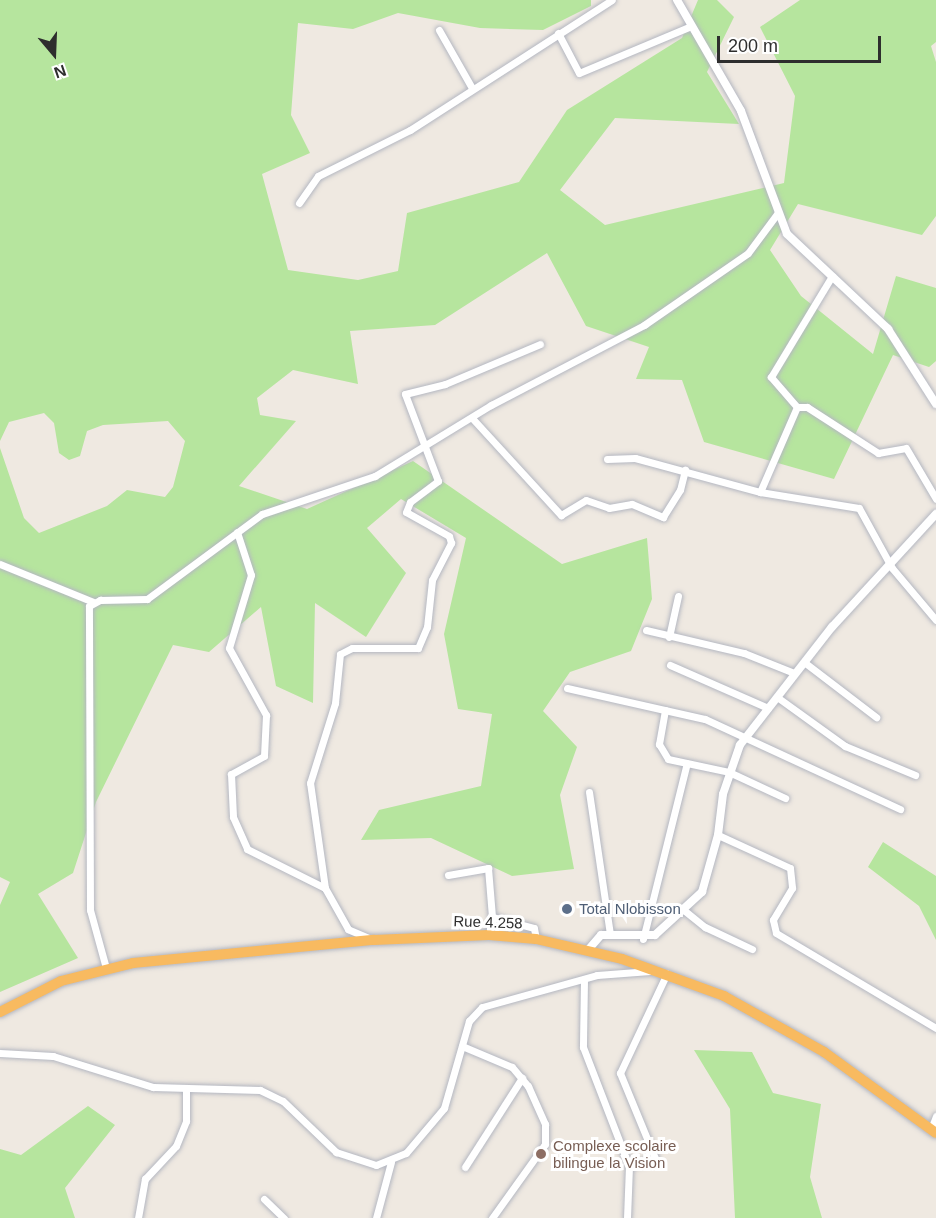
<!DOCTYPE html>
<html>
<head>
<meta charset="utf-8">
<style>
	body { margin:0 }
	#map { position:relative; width:936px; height:1218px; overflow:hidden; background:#efe9e1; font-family:Arial,sans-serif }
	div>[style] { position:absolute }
	.green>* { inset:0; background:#b6e59e }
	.roads { filter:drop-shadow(0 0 2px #b4b7c1) drop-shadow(0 0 2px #b4b7c1) }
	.minor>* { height:7px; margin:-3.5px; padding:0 3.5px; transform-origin:3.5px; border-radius:3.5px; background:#fff }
	.tertiary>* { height:8px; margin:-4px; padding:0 4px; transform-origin:4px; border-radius:4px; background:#fff }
	.trunk>* { height:10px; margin:-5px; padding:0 5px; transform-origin:5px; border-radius:5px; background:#f8ba60 }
	.dots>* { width:16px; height:16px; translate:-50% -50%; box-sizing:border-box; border:3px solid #fff; border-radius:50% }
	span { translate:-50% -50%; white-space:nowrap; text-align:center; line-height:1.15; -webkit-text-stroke:6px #fff; paint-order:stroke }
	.service-label { font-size:15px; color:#4e5e75 }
	.left { translate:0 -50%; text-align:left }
	.street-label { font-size:15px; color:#2e2e2e }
	.education-label { font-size:15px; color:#785e54 }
	.north { position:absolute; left:24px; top:24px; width:60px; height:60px; -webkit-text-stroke:4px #fff; paint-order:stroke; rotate:161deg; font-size:16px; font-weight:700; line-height:24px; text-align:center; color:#2e2e2e }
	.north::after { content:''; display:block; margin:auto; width:21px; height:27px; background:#2e2e2e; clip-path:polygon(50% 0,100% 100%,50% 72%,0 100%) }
	.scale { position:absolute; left:717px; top:36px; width:164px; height:27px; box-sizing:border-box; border:3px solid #2e2e2e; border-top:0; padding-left:8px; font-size:18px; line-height:21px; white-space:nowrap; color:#2e2e2e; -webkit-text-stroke:4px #fff; paint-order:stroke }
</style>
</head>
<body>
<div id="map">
	<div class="green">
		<div style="clip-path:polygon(0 0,591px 0,591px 6px,543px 30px,480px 28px,398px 13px,353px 29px,298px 23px,291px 115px,310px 153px,262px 174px,288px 270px,358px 280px,398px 271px,407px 213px,519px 182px,567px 110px,682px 38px,698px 0,717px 0,734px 17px,707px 72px,739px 124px,615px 118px,560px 190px,605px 225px,784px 183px,795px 96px,760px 27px,800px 0,936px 0,936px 42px,931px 46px,936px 62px,936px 216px,922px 235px,798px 204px,770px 250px,801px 296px,873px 354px,896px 276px,936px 288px,936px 361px,929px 367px,893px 355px,834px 479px,704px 442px,682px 380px,636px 379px,649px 347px,586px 326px,547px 253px,435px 325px,350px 331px,358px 384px,293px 370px,257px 398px,260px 415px,296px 421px,239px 486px,307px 509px,413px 461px,562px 564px,647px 538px,652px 599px,631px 651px,570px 672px,543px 711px,577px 747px,560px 795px,574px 869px,512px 876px,431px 838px,361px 840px,379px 810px,481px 786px,492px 714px,458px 709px,444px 634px,466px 538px,401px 499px,367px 528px,406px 573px,366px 637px,315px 603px,313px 703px,276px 686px,261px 607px,209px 652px,173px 645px,96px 802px,73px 873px,38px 894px,78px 958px,0 992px,0 905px,10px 882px,0 877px,0 448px,24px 518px,39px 533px,107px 506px,127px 490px,165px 497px,173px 487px,185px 441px,168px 421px,103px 425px,87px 431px,80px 456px,69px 460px,59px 453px,54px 423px,44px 413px,9px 422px,0 441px)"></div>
		<div style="clip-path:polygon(883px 842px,936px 876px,936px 940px,919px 906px,868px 867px)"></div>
		<div style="clip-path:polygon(694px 1050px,752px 1052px,773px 1093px,821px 1104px,810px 1177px,822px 1218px,735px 1218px,730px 1109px)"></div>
		<div style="clip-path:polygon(88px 1106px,115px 1125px,65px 1188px,75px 1218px,0 1218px,0 1149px,21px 1155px)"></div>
	</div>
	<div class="roads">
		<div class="minor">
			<div style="left:439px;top:30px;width:67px;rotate:60.4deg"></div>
			<div style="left:558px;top:33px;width:45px;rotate:62.3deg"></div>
			<div style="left:579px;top:73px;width:119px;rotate:-22.7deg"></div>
			<div style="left:299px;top:203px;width:33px;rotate:-55deg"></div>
			<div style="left:318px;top:176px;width:103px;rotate:-26.6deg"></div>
			<div style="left:410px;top:130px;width:240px;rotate:-32.8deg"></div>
			<div style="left:797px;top:407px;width:10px"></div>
			<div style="left:807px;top:407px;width:85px;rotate:32.9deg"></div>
			<div style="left:878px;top:453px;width:28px;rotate:-10deg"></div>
			<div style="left:906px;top:448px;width:59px;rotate:59.5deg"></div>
			<div style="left:472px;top:418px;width:132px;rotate:47.5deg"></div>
			<div style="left:561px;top:515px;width:29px;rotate:-31deg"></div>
			<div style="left:586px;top:500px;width:24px;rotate:19deg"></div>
			<div style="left:609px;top:508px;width:23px;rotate:-10deg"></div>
			<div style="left:632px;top:504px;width:34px;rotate:23deg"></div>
			<div style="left:663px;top:517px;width:32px;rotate:-58deg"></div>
			<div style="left:680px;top:490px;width:21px;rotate:-76deg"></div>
			<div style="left:607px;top:459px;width:28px;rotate:-2deg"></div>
			<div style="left:635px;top:458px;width:130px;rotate:15.2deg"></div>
			<div style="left:760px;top:492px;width:93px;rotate:-66.5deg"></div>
			<div style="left:797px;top:407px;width:40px;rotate:-131deg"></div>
			<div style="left:771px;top:377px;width:118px;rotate:-58.9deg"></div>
			<div style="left:760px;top:492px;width:100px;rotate:9.2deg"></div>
			<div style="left:859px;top:508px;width:68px;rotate:61.2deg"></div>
			<div style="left:892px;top:568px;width:68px;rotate:49.8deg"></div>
			<div style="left:237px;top:532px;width:45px;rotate:72deg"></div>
			<div style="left:251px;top:575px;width:76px;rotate:106.8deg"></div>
			<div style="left:229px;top:648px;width:77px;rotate:61.1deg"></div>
			<div style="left:266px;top:715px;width:41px;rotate:92.8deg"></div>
			<div style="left:264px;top:756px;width:38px;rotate:151deg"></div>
			<div style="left:231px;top:774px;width:43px;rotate:87.3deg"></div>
			<div style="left:233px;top:817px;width:35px;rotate:66deg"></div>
			<div style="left:247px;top:849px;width:87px;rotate:26.6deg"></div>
			<div style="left:0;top:564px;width:100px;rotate:22.2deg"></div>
			<div style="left:646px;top:630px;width:101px;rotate:13.2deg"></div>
			<div style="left:744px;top:653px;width:54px;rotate:21.8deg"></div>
			<div style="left:669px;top:637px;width:42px;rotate:-77.6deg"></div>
			<div style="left:804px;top:662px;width:91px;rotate:37.4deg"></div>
			<div style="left:670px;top:665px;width:107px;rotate:23.7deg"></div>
			<div style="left:567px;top:688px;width:141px;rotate:12.7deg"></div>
			<div style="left:705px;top:719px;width:215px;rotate:24.8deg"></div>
			<div style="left:777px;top:697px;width:84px;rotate:35.8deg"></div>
			<div style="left:845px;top:746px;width:76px;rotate:22.5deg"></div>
			<div style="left:665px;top:710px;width:35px;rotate:100deg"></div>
			<div style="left:659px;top:744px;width:17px;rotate:59deg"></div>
			<div style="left:668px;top:759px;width:62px;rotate:12deg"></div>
			<div style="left:729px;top:772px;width:62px;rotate:24.9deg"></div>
			<div style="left:589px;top:792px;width:144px;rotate:81.6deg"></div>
			<div style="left:718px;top:835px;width:79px;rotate:24.6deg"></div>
			<div style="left:790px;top:868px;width:20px;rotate:84deg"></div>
			<div style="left:792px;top:888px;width:37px;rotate:121deg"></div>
			<div style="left:773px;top:920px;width:13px;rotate:77deg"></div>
			<div style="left:776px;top:933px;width:186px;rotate:30.7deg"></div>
			<div style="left:448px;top:875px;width:41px;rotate:-9.9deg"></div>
			<div style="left:488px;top:868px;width:49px;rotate:85.3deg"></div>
			<div style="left:492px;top:917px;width:43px;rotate:14.7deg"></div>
			<div style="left:534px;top:928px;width:11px;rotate:80deg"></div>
			<div style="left:685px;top:911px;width:26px;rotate:39deg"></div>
			<div style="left:705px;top:927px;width:52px;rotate:25.1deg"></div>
			<div style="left:489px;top:935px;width:18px;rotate:-81deg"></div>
			<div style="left:371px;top:939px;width:25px;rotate:-157deg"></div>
			<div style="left:348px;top:929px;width:47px;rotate:-119.3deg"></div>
			<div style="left:325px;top:888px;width:106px;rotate:-98.1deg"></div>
			<div style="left:310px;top:783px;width:84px;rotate:-72.6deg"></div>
			<div style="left:335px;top:703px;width:49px;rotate:-84.2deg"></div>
			<div style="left:340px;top:654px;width:13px;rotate:-27deg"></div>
			<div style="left:352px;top:648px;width:66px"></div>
			<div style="left:418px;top:648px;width:23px;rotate:-67deg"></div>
			<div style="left:427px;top:627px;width:47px;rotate:-83.9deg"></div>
			<div style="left:432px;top:580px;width:42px;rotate:-62.8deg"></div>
			<div style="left:451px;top:543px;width:7px;rotate:-106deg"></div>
			<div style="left:449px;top:536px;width:49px;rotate:-150.8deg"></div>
			<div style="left:406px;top:512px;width:11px;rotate:-68deg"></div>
			<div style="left:410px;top:502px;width:35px;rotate:-37deg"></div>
			<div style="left:438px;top:481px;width:93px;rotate:-110.8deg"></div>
			<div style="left:405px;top:394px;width:41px;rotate:-14deg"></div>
			<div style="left:445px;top:384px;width:103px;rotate:-22.8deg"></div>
			<div style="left:643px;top:939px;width:181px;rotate:-76deg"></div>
			<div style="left:106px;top:968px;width:60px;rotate:-105.4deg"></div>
			<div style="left:90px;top:910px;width:304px;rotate:-90.2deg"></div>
			<div style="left:89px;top:606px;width:13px;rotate:-29deg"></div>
			<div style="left:100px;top:600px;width:47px;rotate:-1.2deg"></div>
			<div style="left:147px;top:599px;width:143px;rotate:-36.5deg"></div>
			<div style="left:262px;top:514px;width:119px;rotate:-18.6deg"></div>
			<div style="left:375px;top:476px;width:136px;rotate:-31.5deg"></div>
			<div style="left:491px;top:405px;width:173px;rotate:-27.6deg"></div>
			<div style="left:644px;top:325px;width:126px;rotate:-34.7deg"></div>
			<div style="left:748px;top:253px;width:49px;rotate:-53.4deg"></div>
			<div style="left:584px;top:980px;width:67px;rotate:90.9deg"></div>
			<div style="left:583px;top:1047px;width:128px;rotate:68.9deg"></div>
			<div style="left:629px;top:1166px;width:52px;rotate:92.2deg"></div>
			<div style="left:462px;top:1046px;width:54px;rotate:22.8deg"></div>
			<div style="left:512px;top:1067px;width:25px;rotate:50deg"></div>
			<div style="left:528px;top:1086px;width:42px;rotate:65.9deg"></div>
			<div style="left:545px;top:1124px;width:20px;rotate:90deg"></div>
			<div style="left:545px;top:1144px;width:91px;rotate:125.6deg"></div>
			<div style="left:0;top:1053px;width:53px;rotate:3.2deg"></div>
			<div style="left:53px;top:1056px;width:105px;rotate:17.2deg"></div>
			<div style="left:153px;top:1087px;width:107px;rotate:1.6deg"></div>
			<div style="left:260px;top:1090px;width:25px;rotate:26deg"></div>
			<div style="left:283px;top:1101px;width:74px;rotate:43.9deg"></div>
			<div style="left:336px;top:1152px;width:42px;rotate:18deg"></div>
			<div style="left:376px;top:1165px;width:32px;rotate:-22deg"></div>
			<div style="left:406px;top:1153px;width:59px;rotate:-49.8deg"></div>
			<div style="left:444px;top:1108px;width:91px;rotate:-74deg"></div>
			<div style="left:469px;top:1021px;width:19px;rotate:-47deg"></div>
			<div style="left:482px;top:1007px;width:119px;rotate:-15.5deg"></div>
			<div style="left:597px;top:975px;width:53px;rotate:-4.3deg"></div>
			<div style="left:931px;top:1129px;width:14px;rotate:-69deg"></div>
			<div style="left:629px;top:1166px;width:27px;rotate:-17deg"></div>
			<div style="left:655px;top:1158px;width:92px;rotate:-112.4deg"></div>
			<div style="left:620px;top:1073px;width:110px;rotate:-64.8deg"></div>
			<div style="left:465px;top:1167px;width:106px;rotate:-57.4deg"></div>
			<div style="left:264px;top:1199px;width:28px;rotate:44deg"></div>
			<div style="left:138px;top:1218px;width:40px;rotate:-80deg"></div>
			<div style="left:145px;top:1179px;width:45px;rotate:-46.8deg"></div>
			<div style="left:176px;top:1146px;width:27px;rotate:-68deg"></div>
			<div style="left:186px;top:1121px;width:31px;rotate:-90deg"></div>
			<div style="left:376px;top:1218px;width:58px;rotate:-75deg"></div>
		</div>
		<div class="tertiary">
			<div style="left:677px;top:0;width:128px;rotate:60deg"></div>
			<div style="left:741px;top:111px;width:131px;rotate:69.5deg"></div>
			<div style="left:787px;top:234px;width:139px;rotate:43.2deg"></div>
			<div style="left:888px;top:329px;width:89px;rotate:57.4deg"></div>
			<div style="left:588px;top:950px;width:20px;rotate:-49deg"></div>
			<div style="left:601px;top:935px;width:54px"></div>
			<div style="left:655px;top:935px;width:64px;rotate:-42.5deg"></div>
			<div style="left:702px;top:892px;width:59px;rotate:-74.3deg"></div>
			<div style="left:718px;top:835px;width:41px;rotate:-83deg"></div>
			<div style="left:723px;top:794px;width:52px;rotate:-70.9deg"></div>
			<div style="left:740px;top:745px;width:150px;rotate:-52.1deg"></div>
			<div style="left:832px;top:627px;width:154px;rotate:-47.4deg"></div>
		</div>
		<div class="trunk">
			<div style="left:0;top:1012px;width:68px;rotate:-26.9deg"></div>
			<div style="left:61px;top:981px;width:74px;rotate:-14deg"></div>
			<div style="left:133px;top:963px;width:242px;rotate:-5.5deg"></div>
			<div style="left:374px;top:940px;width:115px;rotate:-2.5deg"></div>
			<div style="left:489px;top:935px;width:47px;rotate:4.9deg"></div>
			<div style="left:536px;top:939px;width:88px;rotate:13.1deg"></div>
			<div style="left:622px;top:959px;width:109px;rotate:19.9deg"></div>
			<div style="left:724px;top:996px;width:115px;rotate:29.2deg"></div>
			<div style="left:824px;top:1052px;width:138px;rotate:35.9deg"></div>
		</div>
	</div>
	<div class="dots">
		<div style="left:567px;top:909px;background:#5c6f8a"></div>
		<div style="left:541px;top:1154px;background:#8d6e63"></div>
	</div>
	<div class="service-label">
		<span class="left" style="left:579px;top:909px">Total Nlobisson</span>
	</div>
	<div class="street-label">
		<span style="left:488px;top:922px;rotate:2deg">Rue 4.258</span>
	</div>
	<div class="education-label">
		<span class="left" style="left:553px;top:1154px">Complexe scolaire<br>bilingue la Vision</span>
	</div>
	<div class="north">N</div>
	<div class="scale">200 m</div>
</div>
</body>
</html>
